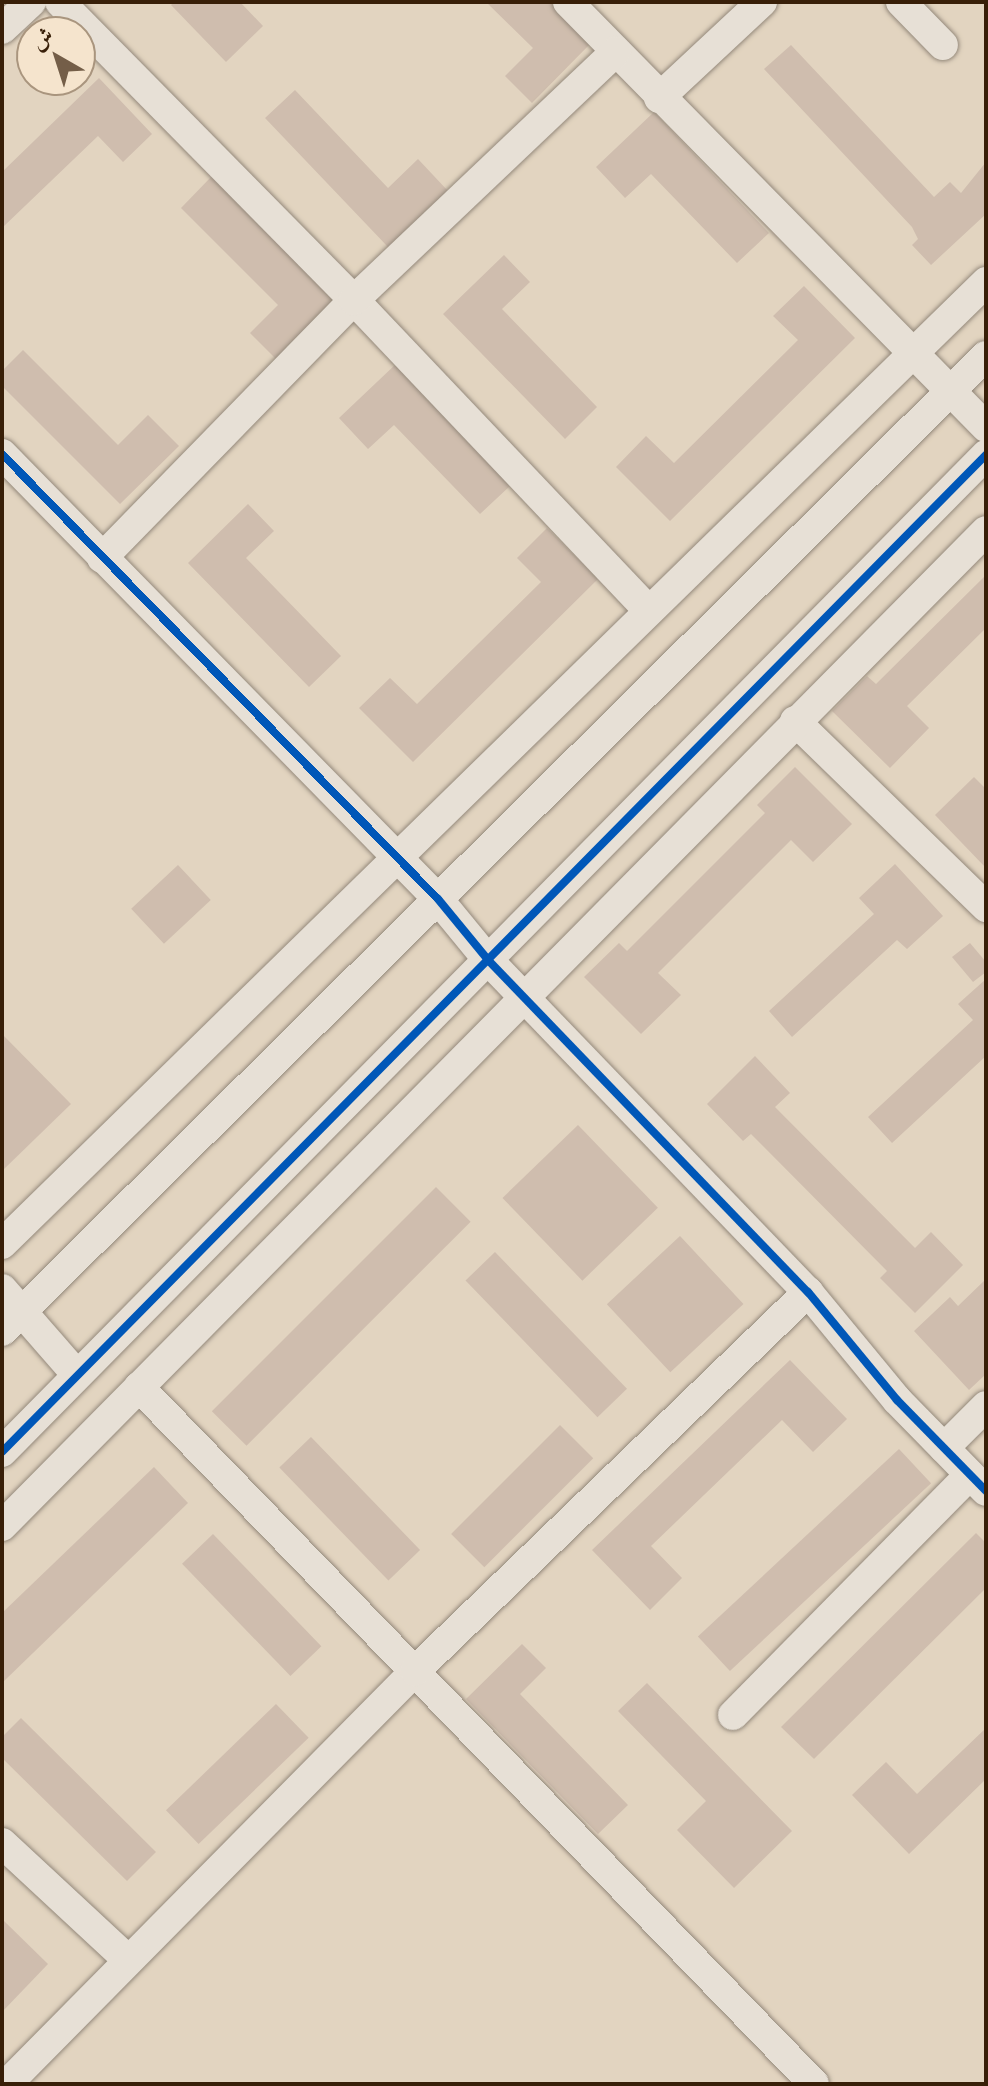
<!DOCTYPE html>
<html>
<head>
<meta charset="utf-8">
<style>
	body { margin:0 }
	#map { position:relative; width:988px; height:2086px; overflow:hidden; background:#e2d4c0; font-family:"Libre Caslon Text",Amiri,serif }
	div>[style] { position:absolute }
	.building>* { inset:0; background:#cfbdae; transform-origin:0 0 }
	.roads { filter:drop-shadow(0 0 2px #94897b) drop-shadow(0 0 2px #94897b) }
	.street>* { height:30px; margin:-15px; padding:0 15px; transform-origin:15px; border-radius:15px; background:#e7e0d6 }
	.cycleway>* { height:8px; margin:-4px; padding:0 4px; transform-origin:4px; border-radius:4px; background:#0057b8 }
	span { translate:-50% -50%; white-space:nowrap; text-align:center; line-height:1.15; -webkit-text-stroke:6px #f5e4cd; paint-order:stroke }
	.frame { position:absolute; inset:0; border:4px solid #381f08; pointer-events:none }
	.north { position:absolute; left:16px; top:16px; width:80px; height:80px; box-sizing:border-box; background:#f5e4cd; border:2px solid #a9957e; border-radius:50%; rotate:321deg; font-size:22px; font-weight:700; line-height:32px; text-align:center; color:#381f08 }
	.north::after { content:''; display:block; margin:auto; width:28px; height:36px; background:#745e48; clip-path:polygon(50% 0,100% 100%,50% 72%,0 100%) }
</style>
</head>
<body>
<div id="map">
	<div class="building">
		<div style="clip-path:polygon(174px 2px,240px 2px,263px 26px,226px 62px,171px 5px)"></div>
		<div style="clip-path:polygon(486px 2px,550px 2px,591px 43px,532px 103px,505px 76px,533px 48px)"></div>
		<div style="clip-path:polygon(791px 45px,934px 197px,950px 182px,961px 193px,986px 162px,986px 214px,931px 265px,912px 245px,918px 239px,912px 227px,764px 69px)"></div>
		<div style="clip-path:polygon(99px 78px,152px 134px,123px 162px,98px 136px,2px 228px,2px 172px)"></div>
		<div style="clip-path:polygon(295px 90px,388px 188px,418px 159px,448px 191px,388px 247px,265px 118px)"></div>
		<div style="clip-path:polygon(654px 112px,769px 233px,737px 263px,651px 174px,625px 198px,596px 167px)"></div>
		<div style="clip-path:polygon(212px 176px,336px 299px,276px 359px,250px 333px,278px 305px,181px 208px)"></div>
		<div style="clip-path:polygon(504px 255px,530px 282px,502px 309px,597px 407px,565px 439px,443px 314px)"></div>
		<div style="clip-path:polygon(804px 286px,855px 338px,670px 521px,616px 467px,646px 436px,674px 463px,798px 340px,773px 316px)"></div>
		<div style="clip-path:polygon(23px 350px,118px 445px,148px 415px,179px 446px,120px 504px,2px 386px,2px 371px)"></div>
		<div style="clip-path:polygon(397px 363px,512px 484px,480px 514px,394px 425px,368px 449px,339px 418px)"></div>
		<div style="clip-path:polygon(248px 504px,274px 531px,246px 558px,341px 656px,309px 687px,188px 563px)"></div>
		<div style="clip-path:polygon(547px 528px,598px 579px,413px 762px,359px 708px,390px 678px,417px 704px,541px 582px,517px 558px)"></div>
		<div style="clip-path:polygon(986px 575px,986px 628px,907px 706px,929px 728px,890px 768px,832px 711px,867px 676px,876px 684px)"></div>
		<div style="clip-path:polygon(795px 767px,852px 824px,813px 862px,791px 840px,658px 973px,681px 995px,641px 1034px,584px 977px,619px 943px,627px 951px,765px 813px,757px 805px)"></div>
		<div style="clip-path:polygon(974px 777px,986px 789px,986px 868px,935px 815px)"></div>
		<div style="clip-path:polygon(895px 864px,943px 916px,907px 949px,897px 940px,792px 1037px,769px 1011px,874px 914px,859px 898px)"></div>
		<div style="left:178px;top:865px;width:48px;height:64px;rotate:47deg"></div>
		<div style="clip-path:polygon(970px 943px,986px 962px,986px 972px,973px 982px,952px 957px)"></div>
		<div style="clip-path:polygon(986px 979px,986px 1056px,892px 1143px,868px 1117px,973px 1020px,958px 1004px)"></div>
		<div style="clip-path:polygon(2px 1034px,71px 1104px,2px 1171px)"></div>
		<div style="clip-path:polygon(755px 1056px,790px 1093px,775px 1107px,915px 1248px,931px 1232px,963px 1265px,915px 1313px,880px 1278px,887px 1271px,751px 1134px,743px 1141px,707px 1104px)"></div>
		<div style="left:578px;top:1125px;width:115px;height:105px;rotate:46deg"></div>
		<div style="left:436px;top:1187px;width:49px;height:317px;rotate:45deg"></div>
		<div style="left:680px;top:1236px;width:93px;height:100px;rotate:47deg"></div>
		<div style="left:495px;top:1252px;width:190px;height:41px;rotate:46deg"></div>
		<div style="clip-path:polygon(986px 1279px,986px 1374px,969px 1390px,914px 1331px,950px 1297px,958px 1306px)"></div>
		<div style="clip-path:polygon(790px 1360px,847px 1419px,813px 1452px,782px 1420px,651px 1546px,682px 1578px,650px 1610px,592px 1550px)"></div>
		<div style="left:560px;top:1425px;width:47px;height:154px;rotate:45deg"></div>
		<div style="left:311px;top:1437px;width:157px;height:44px;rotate:46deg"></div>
		<div style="left:899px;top:1449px;width:47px;height:275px;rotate:47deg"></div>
		<div style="clip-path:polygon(154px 1467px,188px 1503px,2px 1683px,2px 1613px)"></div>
		<div style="clip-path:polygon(976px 1533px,986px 1543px,986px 1588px,814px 1759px,781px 1727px)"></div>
		<div style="left:213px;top:1534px;width:156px;height:43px;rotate:46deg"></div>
		<div style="clip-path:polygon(522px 1644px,546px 1668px,520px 1694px,628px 1805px,598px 1834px,466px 1699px)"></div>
		<div style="clip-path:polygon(647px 1683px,792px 1831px,734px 1888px,677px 1830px,706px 1801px,618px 1711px)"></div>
		<div style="left:276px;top:1704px;width:47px;height:153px;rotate:46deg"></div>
		<div style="clip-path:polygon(21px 1718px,156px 1852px,127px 1881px,2px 1758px,2px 1737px)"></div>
		<div style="clip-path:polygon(986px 1728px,986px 1779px,909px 1854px,852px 1795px,886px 1762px,917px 1794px)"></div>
		<div style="clip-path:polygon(2px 1919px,48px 1964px,2px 2012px)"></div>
	</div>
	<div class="roads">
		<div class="street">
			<div style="left:60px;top:2px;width:419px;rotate:45.4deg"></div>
			<div style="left:354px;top:300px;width:427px;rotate:46.5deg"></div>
			<div style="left:568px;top:2px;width:596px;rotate:45.48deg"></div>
			<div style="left:901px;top:2px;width:60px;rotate:45.7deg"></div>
			<div style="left:2px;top:29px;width:40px;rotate:-43deg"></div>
			<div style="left:659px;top:98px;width:141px;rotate:-43deg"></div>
			<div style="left:2px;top:454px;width:623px;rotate:45.59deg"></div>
			<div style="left:438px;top:899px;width:80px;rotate:50.6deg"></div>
			<div style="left:489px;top:961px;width:460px;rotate:46.1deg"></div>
			<div style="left:808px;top:1292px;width:140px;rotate:50.5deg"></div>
			<div style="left:897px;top:1400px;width:127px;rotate:45.6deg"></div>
			<div style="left:102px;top:558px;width:361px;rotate:-45.7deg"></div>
			<div style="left:354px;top:300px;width:361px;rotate:-43.5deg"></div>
			<div style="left:795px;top:721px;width:267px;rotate:44.2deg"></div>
			<div style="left:2px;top:1244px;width:1376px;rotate:-44.35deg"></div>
			<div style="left:2px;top:1289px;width:114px;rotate:48.9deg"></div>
			<div style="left:2px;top:1331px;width:1385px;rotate:-44.74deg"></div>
			<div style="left:139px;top:1387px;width:970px;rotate:45.92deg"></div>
			<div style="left:944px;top:1448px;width:59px;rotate:-45deg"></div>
			<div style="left:2px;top:1452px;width:1401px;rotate:-45.38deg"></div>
			<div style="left:2px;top:1526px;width:1399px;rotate:-45.32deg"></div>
			<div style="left:733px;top:1715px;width:337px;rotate:-45.4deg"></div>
			<div style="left:2px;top:1843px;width:172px;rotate:42.9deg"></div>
			<div style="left:7px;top:2084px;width:581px;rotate:-45.35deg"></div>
			<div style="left:415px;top:1671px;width:546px;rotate:-43.96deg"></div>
		</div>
	</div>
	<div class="cycleway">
		<div style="left:2px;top:454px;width:623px;rotate:45.59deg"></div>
		<div style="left:438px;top:899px;width:80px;rotate:50.6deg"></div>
		<div style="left:489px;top:961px;width:460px;rotate:46.1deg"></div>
		<div style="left:808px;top:1292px;width:140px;rotate:50.5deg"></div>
		<div style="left:897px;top:1400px;width:127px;rotate:45.6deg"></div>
		<div style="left:2px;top:1452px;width:1401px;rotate:-45.38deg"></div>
	</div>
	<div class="frame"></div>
	<div class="north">ش</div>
</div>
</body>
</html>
